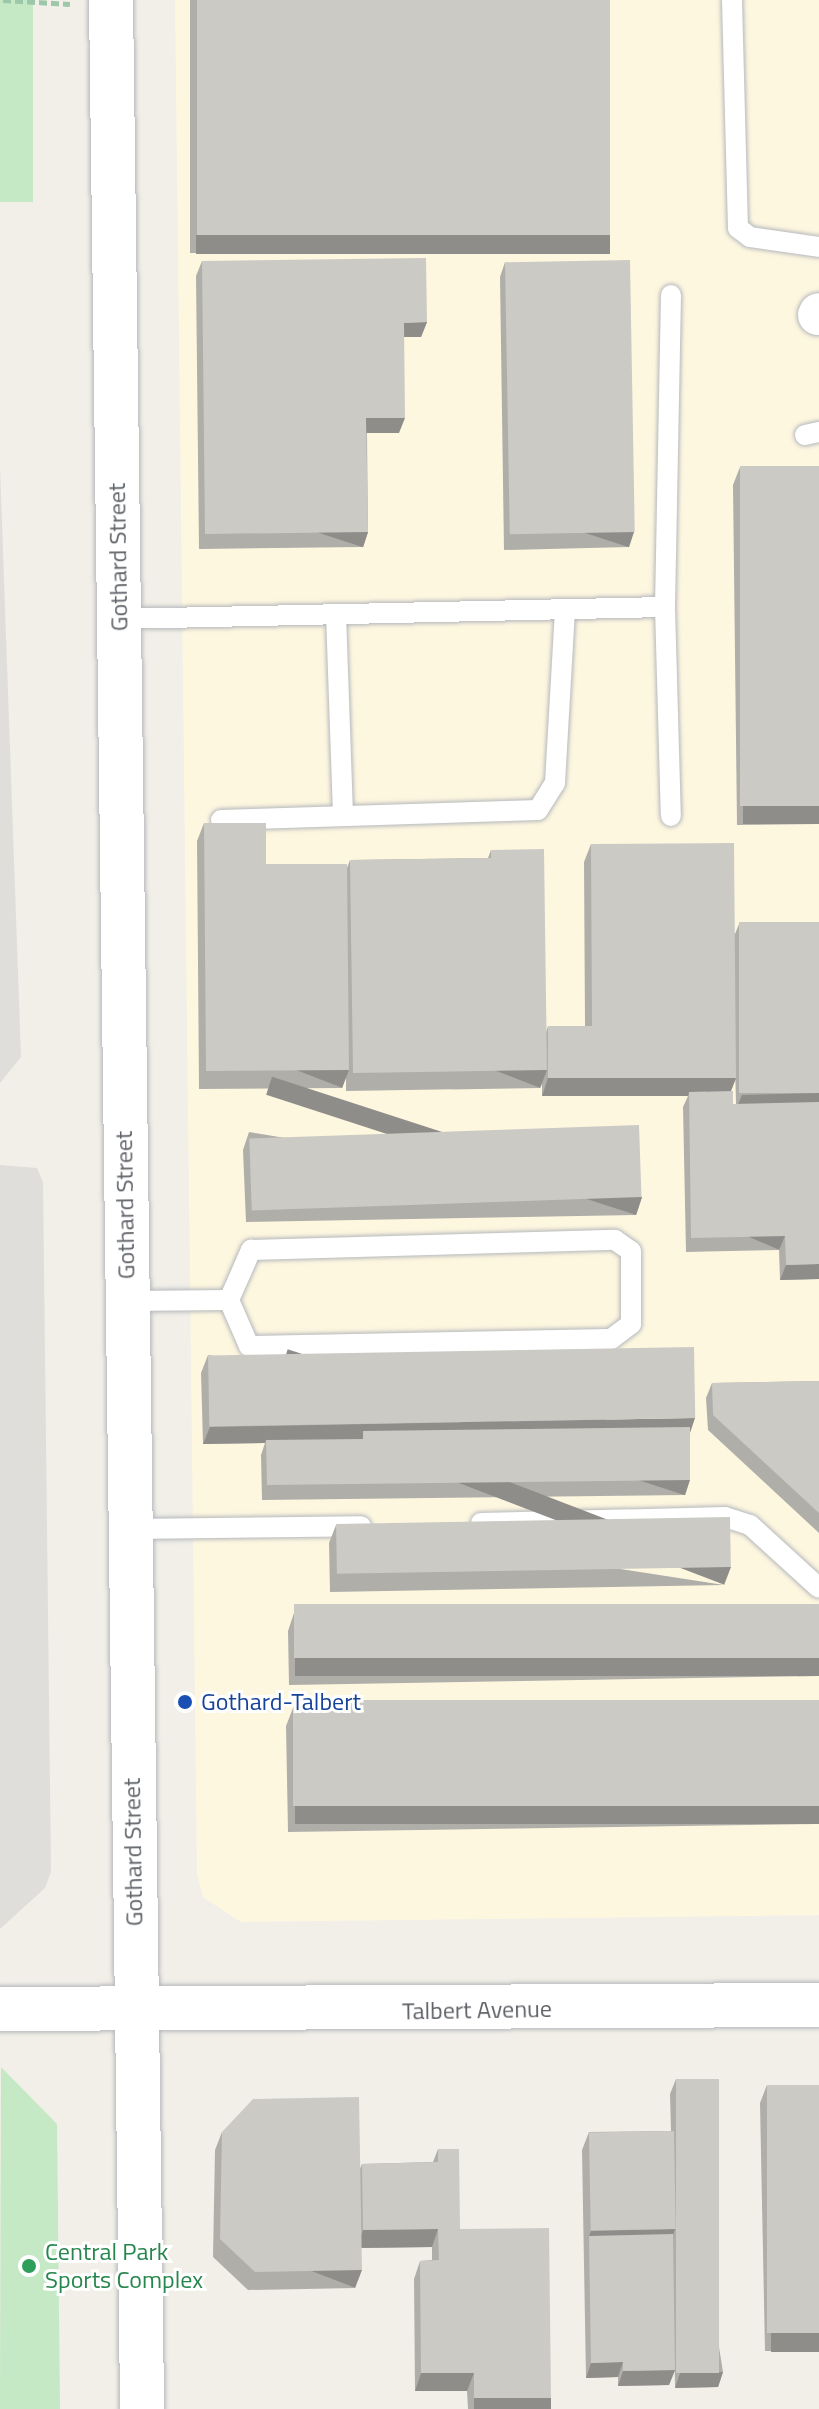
<!DOCTYPE html>
<html>
<head>
<meta charset="utf-8">
<style>
	body { margin:0 }
	#map { position:relative; width:819px; height:2409px; overflow:hidden; background:#f1efe8; font-family:"Titillium Web",sans-serif }
	div>[style] { position:absolute }
	.commercial>* { inset:0; background:#fef7e0 }
	.industrial>* { inset:0; background:#e0deda }
	.green>* { inset:0; background:#c5e8c5; transform-origin:0 0 }
	.path>* { height:5px; margin-top:-2.5px; transform-origin:0; background:repeating-linear-gradient(90deg,#9cc7a9 0 8px,transparent 0 12px) }
	.roads { filter:drop-shadow(0 0 2px #b5b8bc) drop-shadow(0 0 2px #b5b8bc) }
	.service>* { height:20px; margin:-10px; padding:0 10px; transform-origin:10px; border-radius:10px; background:#fff }
	.minor>* { height:40px; margin:-20px; padding:0 20px; transform-origin:20px; border-radius:20px; background:#fff }
	.tertiary>* { height:44px; margin:-22px; padding:0 22px; transform-origin:22px; border-radius:22px; background:#fff }
	.wall>* { inset:0; background:#afaea9; transform-origin:0 0 }
	.shaded-wall>* { inset:0; background:#8f8d8a; transform-origin:0 0 }
	.building>* { inset:0; background:#cccac5; transform-origin:0 0 }
	.dots>* { width:22px; height:22px; translate:-50% -50%; box-sizing:border-box; border:4px solid #fff; border-radius:50% }
	span { translate:-50% -50%; white-space:nowrap; text-align:center; line-height:1.15; -webkit-text-stroke:6px #fff; paint-order:stroke }
	.street-label { font-size:24px; color:#5f6368 }
	.transit-label { font-size:24px; color:#164399 }
	.left { translate:0 -50%; text-align:left }
	.leisure-label { font-size:24px; color:#27864d }
</style>
</head>
<body>
<div id="map">
	<div class="commercial">
		<div style="clip-path:polygon(175px 0,819px 0,819px 1915px,241px 1922px,203px 1897px,197px 1875px)"></div>
	</div>
	<div class="industrial">
		<div style="clip-path:polygon(0 467px,21px 1057px,0 1083px)"></div>
		<div style="clip-path:polygon(0 1165px,37px 1168px,43px 1182px,51px 1872px,45px 1888px,0 1929px)"></div>
	</div>
	<div class="green">
		<div style="left:0;top:0;width:33px;height:202px"></div>
		<div style="clip-path:polygon(1px 2067px,57px 2124px,60px 2409px,0 2409px)"></div>
	</div>
	<div class="path">
		<div style="left:3px;top:0;width:67px;rotate:3.4deg"></div>
	</div>
	<div class="roads">
		<div class="service">
			<div style="left:732px;top:0;width:228px;rotate:88.5deg"></div>
			<div style="left:738px;top:228px;width:15px;rotate:37deg"></div>
			<div style="left:750px;top:237px;width:70px;rotate:8.2deg"></div>
			<div style="left:805px;top:435px;width:14px;rotate:-12deg"></div>
			<div style="left:665px;top:607px;width:209px;rotate:88.4deg"></div>
			<div style="left:336px;top:614px;width:202px;rotate:88deg"></div>
			<div style="left:119px;top:619px;width:546px;rotate:-1.26deg"></div>
			<div style="left:665px;top:607px;width:312px;rotate:-88.9deg"></div>
			<div style="left:221px;top:820px;width:317px;rotate:-1.8deg"></div>
			<div style="left:538px;top:810px;width:32px;rotate:-58deg"></div>
			<div style="left:555px;top:783px;width:174px;rotate:-86.7deg"></div>
			<div style="left:127px;top:1301px;width:102px;rotate:-0.6deg"></div>
			<div style="left:229px;top:1300px;width:55px;rotate:-66.3deg"></div>
			<div style="left:251px;top:1250px;width:364px;rotate:-1.6deg"></div>
			<div style="left:615px;top:1240px;width:19px;rotate:35deg"></div>
			<div style="left:631px;top:1251px;width:73px;rotate:90deg"></div>
			<div style="left:631px;top:1324px;width:25px;rotate:143deg"></div>
			<div style="left:611px;top:1339px;width:362px;rotate:178.9deg"></div>
			<div style="left:249px;top:1346px;width:50px;rotate:-113.5deg"></div>
			<div style="left:481px;top:1523px;width:244px;rotate:-1.4deg"></div>
			<div style="left:725px;top:1517px;width:26px;rotate:18deg"></div>
			<div style="left:750px;top:1525px;width:93px;rotate:42.4deg"></div>
			<div style="left:129px;top:1529px;width:232px;rotate:-0.7deg"></div>
		</div>
		<div class="minor">
			<div style="left:818px;top:315px;width:2px;rotate:-63deg"></div>
		</div>
		<div class="tertiary">
			<div style="left:111px;top:0;width:2409px;rotate:89.26deg"></div>
			<div style="left:0;top:2009px;width:819px;rotate:-0.28deg"></div>
		</div>
	</div>
	<div class="wall">
		<div style="left:190px;top:0;width:420px;height:253px"></div>
		<div style="clip-path:polygon(202px 261px,427px 322px,421px 337px,404px 337px,399px 433px,367px 433px,368px 532px,363px 547px,199px 549px,196px 276px)"></div>
		<div style="clip-path:polygon(505px 262px,629px 547px,504px 550px,500px 277px)"></div>
		<div style="clip-path:polygon(819px 466px,819px 824px,737px 825px,733px 485px,740px 467px)"></div>
		<div style="clip-path:polygon(evenodd,204px 823px,266px 864px,347px 868px,350px 860px,488px 858px,491px 850px,546px 1032px,548px 1026px,585px 1026px,584px 862px,591px 844px,735px 934px,739px 924px,819px 922px,819px 1279px,780px 1280px,779px 1250px,686px 1252px,683px 1107px,688px 1096px,542px 1096px,542px 1084px,540px 1088px,346px 1091px,346px 1077px,342px 1088px,199px 1089px,197px 841px,204px 823px,735px 1063px,736px 1104px,733px 1104px,731px 1091px,736px 1078px,735px 1063px)"></div>
		<div style="clip-path:polygon(249px 1132px,642px 1197px,636px 1215px,246px 1222px,243px 1150px)"></div>
		<div style="clip-path:polygon(208px 1355px,690px 1433px,685px 1495px,262px 1500px,261px 1455px,265px 1443px,203px 1444px,201px 1373px)"></div>
		<div style="clip-path:polygon(819px 1381px,819px 1533px,708px 1430px,706px 1398px,712px 1383px)"></div>
		<div style="clip-path:polygon(336px 1525px,724px 1585px,330px 1592px,329px 1543px)"></div>
		<div style="clip-path:polygon(819px 1604px,819px 1676px,289px 1685px,288px 1631px,294px 1613px)"></div>
		<div style="clip-path:polygon(819px 1700px,819px 1824px,288px 1832px,286px 1726px,293px 1708px)"></div>
		<div style="clip-path:polygon(676px 2079px,723px 2372px,718px 2387px,675px 2388px,673px 2237px,675px 2370px,669px 2385px,618px 2386px,618px 2377px,586px 2378px,582px 2150px,589px 2132px,671px 2131px,670px 2094px)"></div>
		<div style="clip-path:polygon(767px 2085px,819px 2085px,819px 2351px,765px 2351px,760px 2103px)"></div>
		<div style="clip-path:polygon(222px 2132px,360px 2169px,362px 2164px,433px 2162px,438px 2149px,460px 2229px,551px 2398px,547px 2409px,468px 2409px,467px 2391px,415px 2391px,414px 2279px,420px 2261px,432px 2260px,432px 2247px,361px 2248px,355px 2288px,248px 2290px,213px 2257px,215px 2150px)"></div>
	</div>
	<div class="shaded-wall">
		<div style="left:196px;top:235px;width:414px;height:19px"></div>
		<div style="clip-path:polygon(427px 322px,421px 337px,398px 337px,404px 323px)"></div>
		<div style="clip-path:polygon(366px 418px,405px 418px,399px 433px,361px 433px)"></div>
		<div style="left:368px;top:532px;width:16px;height:163px;rotate:108deg"></div>
		<div style="left:634px;top:532px;width:16px;height:125px;rotate:108deg"></div>
		<div style="left:819px;top:806px;width:18px;height:76px;rotate:90deg"></div>
		<div style="left:349px;top:1070px;width:19px;height:143px;rotate:111deg"></div>
		<div style="left:547px;top:1070px;width:19px;height:194px;rotate:111deg"></div>
		<div style="clip-path:polygon(548px 1078px,736px 1078px,729px 1096px,689px 1092px,688px 1096px,542px 1096px)"></div>
		<div style="clip-path:polygon(819px 1093px,819px 1108px,736px 1109px,742px 1095px)"></div>
		<div style="left:642px;top:1197px;width:19px;height:389px;rotate:108deg"></div>
		<div style="left:785px;top:1236px;width:15px;height:94px;rotate:113deg"></div>
		<div style="clip-path:polygon(819px 1264px,819px 1279px,780px 1280px,786px 1265px)"></div>
		<div style="clip-path:polygon(695px 1418px,689px 1436px,363px 1439px,363px 1431px,359px 1442px,266px 1440px,265px 1443px,203px 1444px,210px 1427px)"></div>
		<div style="left:690px;top:1480px;width:16px;height:423px;rotate:108deg"></div>
		<div style="left:731px;top:1567px;width:19px;height:395px;rotate:111deg"></div>
		<div style="left:819px;top:1658px;width:18px;height:524px;rotate:90deg"></div>
		<div style="left:819px;top:1806px;width:18px;height:524px;rotate:90deg"></div>
		<div style="clip-path:polygon(438px 2229px,432px 2247px,357px 2248px,363px 2230px)"></div>
		<div style="clip-path:polygon(675px 2229px,669px 2247px,589px 2236px,584px 2249px,591px 2231px)"></div>
		<div style="left:362px;top:2270px;width:19px;height:107px;rotate:111deg"></div>
		<div style="left:771px;top:2333px;width:48px;height:19px"></div>
		<div style="clip-path:polygon(623px 2362px,618px 2377px,586px 2378px,591px 2363px)"></div>
		<div style="clip-path:polygon(675px 2370px,669px 2385px,618px 2386px,623px 2371px)"></div>
		<div style="clip-path:polygon(723px 2372px,718px 2387px,675px 2388px,680px 2373px)"></div>
		<div style="clip-path:polygon(421px 2373px,474px 2373px,467px 2391px,415px 2391px)"></div>
		<div style="left:474px;top:2398px;width:77px;height:12px"></div>
	</div>
	<div class="building">
		<div style="left:197px;top:0;width:413px;height:235px"></div>
		<div style="clip-path:polygon(426px 258px,427px 322px,404px 323px,405px 418px,366px 418px,368px 532px,205px 534px,202px 261px)"></div>
		<div style="left:630px;top:260px;width:272px;height:125px;rotate:89deg"></div>
		<div style="left:819px;top:466px;width:340px;height:79px;rotate:90deg"></div>
		<div style="clip-path:polygon(204px 823px,266px 823px,266px 864px,347px 864px,349px 1070px,206px 1071px)"></div>
		<div style="clip-path:polygon(734px 843px,736px 1078px,548px 1078px,548px 1026px,592px 1026px,591px 844px)"></div>
		<div style="clip-path:polygon(544px 849px,547px 1070px,353px 1073px,350px 860px,491px 858px,491px 850px)"></div>
		<div style="left:819px;top:922px;width:171px;height:80px;rotate:90deg"></div>
		<div style="clip-path:polygon(733px 1091px,733px 1104px,819px 1102px,819px 1264px,786px 1265px,785px 1236px,691px 1238px,689px 1092px)"></div>
		<div style="left:639px;top:1125px;width:72px;height:390px;rotate:88deg"></div>
		<div style="left:694px;top:1347px;width:71px;height:486px;rotate:89deg"></div>
		<div style="clip-path:polygon(819px 1381px,819px 1513px,713px 1415px,712px 1383px)"></div>
		<div style="clip-path:polygon(690px 1427px,690px 1480px,267px 1485px,266px 1440px,363px 1439px,363px 1431px)"></div>
		<div style="left:730px;top:1517px;width:50px;height:394px;rotate:89deg"></div>
		<div style="left:819px;top:1604px;width:54px;height:525px;rotate:90deg"></div>
		<div style="left:819px;top:1700px;width:106px;height:526px;rotate:90deg"></div>
		<div style="left:676px;top:2079px;width:43px;height:294px"></div>
		<div style="left:767px;top:2085px;width:52px;height:248px"></div>
		<div style="clip-path:polygon(359px 2097px,362px 2270px,255px 2272px,220px 2239px,222px 2132px,253px 2099px)"></div>
		<div style="left:674px;top:2131px;width:98px;height:85px;rotate:89deg"></div>
		<div style="clip-path:polygon(438px 2149px,459px 2149px,460px 2229px,549px 2228px,551px 2398px,474px 2398px,474px 2373px,421px 2373px,420px 2261px,439px 2260px,438px 2229px,363px 2230px,362px 2164px,438px 2162px)"></div>
		<div style="clip-path:polygon(673px 2234px,675px 2370px,623px 2371px,623px 2362px,591px 2363px,589px 2236px)"></div>
	</div>
	<div class="dots">
		<div style="left:185px;top:1702px;background:#1a4fb4"></div>
		<div style="left:29px;top:2266px;background:#2e9e5b"></div>
	</div>
	<div class="street-label">
		<span style="left:118px;top:557px;rotate:-91deg">Gothard Street</span>
		<span style="left:125px;top:1205px;rotate:-91deg">Gothard Street</span>
		<span style="left:133px;top:1852px;rotate:-91deg">Gothard Street</span>
		<span style="left:477px;top:2010px;rotate:-1deg">Talbert Avenue</span>
	</div>
	<div class="transit-label">
		<span class="left" style="left:201px;top:1702px">Gothard-Talbert</span>
	</div>
	<div class="leisure-label">
		<span class="left" style="left:45px;top:2266px">Central Park<br>Sports Complex</span>
	</div>
</div>
</body>
</html>
